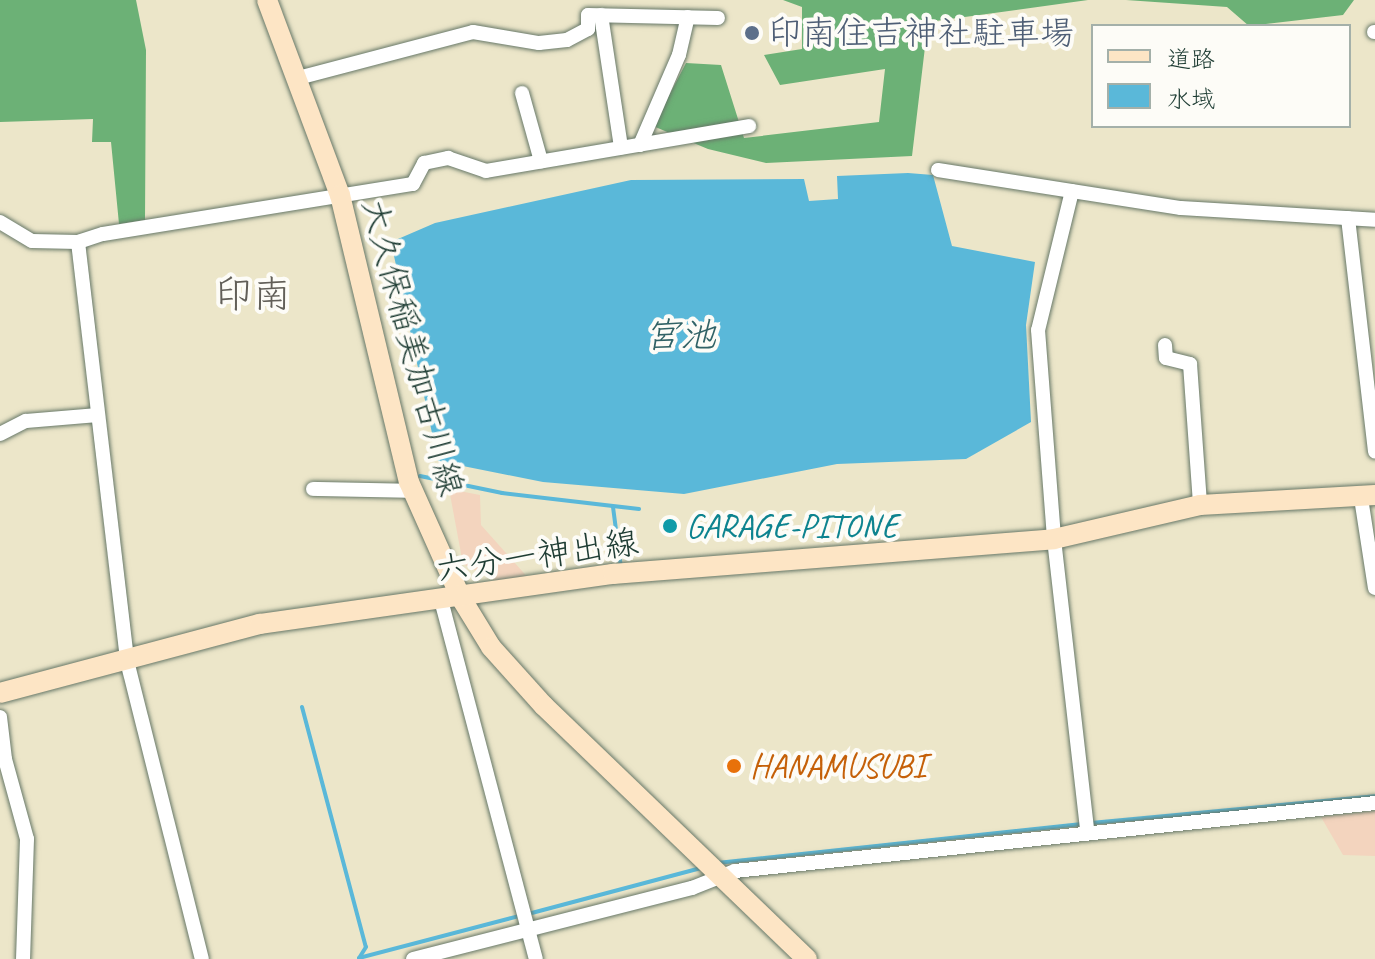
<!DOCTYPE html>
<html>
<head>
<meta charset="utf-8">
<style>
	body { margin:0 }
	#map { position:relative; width:1375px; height:959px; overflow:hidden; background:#ece6c9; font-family:Caveat,"Klee One",sans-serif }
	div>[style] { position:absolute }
	.built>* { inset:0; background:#f3d4be }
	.forest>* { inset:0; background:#6cb176 }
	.water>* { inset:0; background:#5ab8d9 }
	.stream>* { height:4px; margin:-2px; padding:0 2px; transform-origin:2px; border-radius:2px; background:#5ab8d9 }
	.roads { filter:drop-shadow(0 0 2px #677868) drop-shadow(0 0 2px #677868) }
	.minor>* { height:14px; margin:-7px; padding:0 7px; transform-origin:7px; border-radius:7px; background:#fff }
	.secondary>* { height:20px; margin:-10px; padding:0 10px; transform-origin:10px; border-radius:10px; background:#fde5c5 }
	.dots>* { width:22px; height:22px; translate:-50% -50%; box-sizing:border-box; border:4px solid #fdfcf7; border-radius:50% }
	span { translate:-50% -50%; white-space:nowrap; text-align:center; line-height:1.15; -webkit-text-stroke:8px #fdfcf7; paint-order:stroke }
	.service-label { font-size:34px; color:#4e5e75 }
	.left { translate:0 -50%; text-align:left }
	.street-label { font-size:34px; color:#1f3d34 }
	.culture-label { font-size:34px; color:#0d838f }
	.food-label { font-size:34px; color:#c56008 }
	.water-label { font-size:36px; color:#316266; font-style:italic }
	.quarter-label { font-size:38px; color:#625f58 }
	.legend { position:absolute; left:1091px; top:24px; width:260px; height:104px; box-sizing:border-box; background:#fdfcf7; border:2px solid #a4b0a9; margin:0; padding:10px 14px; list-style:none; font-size:24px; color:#1f3d34 }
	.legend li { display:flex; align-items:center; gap:16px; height:40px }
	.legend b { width:40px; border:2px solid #a4b0a9 }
</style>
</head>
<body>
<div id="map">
	<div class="built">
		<div style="clip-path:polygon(449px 489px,480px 495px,481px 525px,530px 580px,498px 582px,463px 564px)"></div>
		<div style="clip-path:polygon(1375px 811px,1375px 856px,1343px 855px,1321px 817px)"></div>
	</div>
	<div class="forest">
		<div style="clip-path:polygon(0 0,136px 0,146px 50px,145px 220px,119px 224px,111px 142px,92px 142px,93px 119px,0 122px)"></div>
		<div style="clip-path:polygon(783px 0,1088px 0,928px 22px,912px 156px,766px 163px,708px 149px,653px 126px,686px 63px,721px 65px,744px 138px,879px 122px,885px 69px,780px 85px,764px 55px,802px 49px,802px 7px)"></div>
		<div style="clip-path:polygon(1126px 0,1354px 0,1343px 15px,1249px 26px,1227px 7px)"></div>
	</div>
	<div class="water">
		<div style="clip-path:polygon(908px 173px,933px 175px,952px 246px,1035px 262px,1026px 325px,1031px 422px,966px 459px,837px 464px,684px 494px,543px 482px,438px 461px,391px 242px,435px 223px,631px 180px,804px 179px,809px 201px,838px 199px,837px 176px)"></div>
	</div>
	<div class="stream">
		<div style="left:420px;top:476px;width:84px;rotate:11.7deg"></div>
		<div style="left:502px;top:493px;width:138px;rotate:6.7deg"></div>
		<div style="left:613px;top:507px;width:62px;rotate:82.5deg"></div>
		<div style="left:302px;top:707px;width:248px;rotate:75.1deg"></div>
		<div style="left:366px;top:947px;width:13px;rotate:122deg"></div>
		<div style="left:1091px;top:823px;width:285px;rotate:-5.4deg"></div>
		<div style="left:717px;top:863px;width:367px;rotate:-6.1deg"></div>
		<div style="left:528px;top:914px;width:179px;rotate:-14.9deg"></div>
		<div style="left:359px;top:958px;width:165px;rotate:-14.7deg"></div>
	</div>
	<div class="roads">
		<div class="minor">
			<div style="left:601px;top:15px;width:134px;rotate:81.4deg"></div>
			<div style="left:1374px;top:32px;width:1px"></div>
			<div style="left:298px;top:78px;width:181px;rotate:-14.7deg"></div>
			<div style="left:473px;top:32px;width:67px;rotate:9.5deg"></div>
			<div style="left:539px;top:43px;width:28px;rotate:-6deg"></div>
			<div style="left:567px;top:40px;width:24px;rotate:-28deg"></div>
			<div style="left:588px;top:29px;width:14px;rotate:-90deg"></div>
			<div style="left:588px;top:15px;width:130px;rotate:1.3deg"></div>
			<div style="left:522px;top:93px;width:71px;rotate:74.4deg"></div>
			<div style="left:640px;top:145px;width:98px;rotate:-66.6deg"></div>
			<div style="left:679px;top:55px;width:39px;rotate:-77deg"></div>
			<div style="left:938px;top:170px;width:246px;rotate:8.9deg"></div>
			<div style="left:1181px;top:208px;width:194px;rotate:3.5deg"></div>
			<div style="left:1072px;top:191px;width:143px;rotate:103.7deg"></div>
			<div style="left:1038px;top:330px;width:210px;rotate:85.6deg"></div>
			<div style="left:1054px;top:539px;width:293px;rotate:83.5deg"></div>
			<div style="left:1348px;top:218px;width:235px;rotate:83.4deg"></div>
			<div style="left:0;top:222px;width:37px;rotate:31deg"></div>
			<div style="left:32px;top:241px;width:46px;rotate:1.2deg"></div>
			<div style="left:78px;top:242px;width:26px;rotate:-18deg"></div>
			<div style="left:103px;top:234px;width:314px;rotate:-9.2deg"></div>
			<div style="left:413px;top:184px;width:24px;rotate:-62deg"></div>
			<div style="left:424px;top:163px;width:25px;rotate:-12deg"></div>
			<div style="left:448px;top:158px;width:40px;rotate:18.9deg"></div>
			<div style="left:486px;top:171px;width:267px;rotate:-9.7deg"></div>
			<div style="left:78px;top:242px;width:422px;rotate:83.3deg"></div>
			<div style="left:127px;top:661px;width:307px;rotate:75.9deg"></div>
			<div style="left:1165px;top:345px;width:13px;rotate:86deg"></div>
			<div style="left:1166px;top:358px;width:25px;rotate:14deg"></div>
			<div style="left:1190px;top:364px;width:141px;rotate:85.9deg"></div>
			<div style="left:0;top:434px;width:29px;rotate:-27deg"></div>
			<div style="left:26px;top:421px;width:72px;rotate:-4.8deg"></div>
			<div style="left:313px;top:489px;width:100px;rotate:1.1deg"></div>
			<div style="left:1361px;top:498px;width:91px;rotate:81.2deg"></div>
			<div style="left:441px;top:600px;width:371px;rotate:75.2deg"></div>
			<div style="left:0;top:717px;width:42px;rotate:83.2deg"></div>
			<div style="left:5px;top:759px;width:83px;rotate:74.6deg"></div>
			<div style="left:27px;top:839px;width:120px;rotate:91.9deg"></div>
			<div style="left:413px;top:959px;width:288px;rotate:-14.3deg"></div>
			<div style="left:692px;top:888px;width:46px;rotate:-21.6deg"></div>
			<div style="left:735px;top:871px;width:644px;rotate:-6.06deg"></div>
		</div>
		<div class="secondary">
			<div style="left:267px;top:0;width:208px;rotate:69.5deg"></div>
			<div style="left:340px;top:195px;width:295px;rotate:76.5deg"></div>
			<div style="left:409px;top:482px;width:127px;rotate:65.9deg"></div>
			<div style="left:461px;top:598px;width:57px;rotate:58.5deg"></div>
			<div style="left:491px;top:647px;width:79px;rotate:48.1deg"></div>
			<div style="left:544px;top:706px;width:365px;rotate:43.9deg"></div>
			<div style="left:0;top:693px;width:269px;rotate:-14.9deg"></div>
			<div style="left:260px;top:624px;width:357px;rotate:-8.1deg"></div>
			<div style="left:613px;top:574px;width:442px;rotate:-4.5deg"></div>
			<div style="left:1054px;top:539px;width:150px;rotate:-13.1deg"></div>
			<div style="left:1200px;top:505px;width:175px;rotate:-3.3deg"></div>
		</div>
	</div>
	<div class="dots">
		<div style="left:752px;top:33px;background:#5c6f8a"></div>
		<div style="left:670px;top:526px;background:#0f9aa8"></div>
		<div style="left:734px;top:766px;background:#e8710a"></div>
	</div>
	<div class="service-label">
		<span class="left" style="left:768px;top:33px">印南住吉神社駐車場</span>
	</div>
	<div class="street-label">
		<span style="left:413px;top:347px;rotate:75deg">大久保稲美加古川線</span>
		<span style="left:537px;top:555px;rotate:-8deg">六分一神出線</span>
	</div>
	<div class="culture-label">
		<span class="left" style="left:686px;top:526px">GARAGE-PITONE</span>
	</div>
	<div class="food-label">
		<span class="left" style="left:750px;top:766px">HANAMUSUBI</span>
	</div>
	<div class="water-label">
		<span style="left:680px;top:336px">宮池</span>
	</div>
	<div class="quarter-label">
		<span style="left:253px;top:295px">印南</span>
	</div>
	<ul class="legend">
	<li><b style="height:10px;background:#fde5c5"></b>道路</li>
	<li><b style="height:22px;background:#5ab8d9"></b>水域</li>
	</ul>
</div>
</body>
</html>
